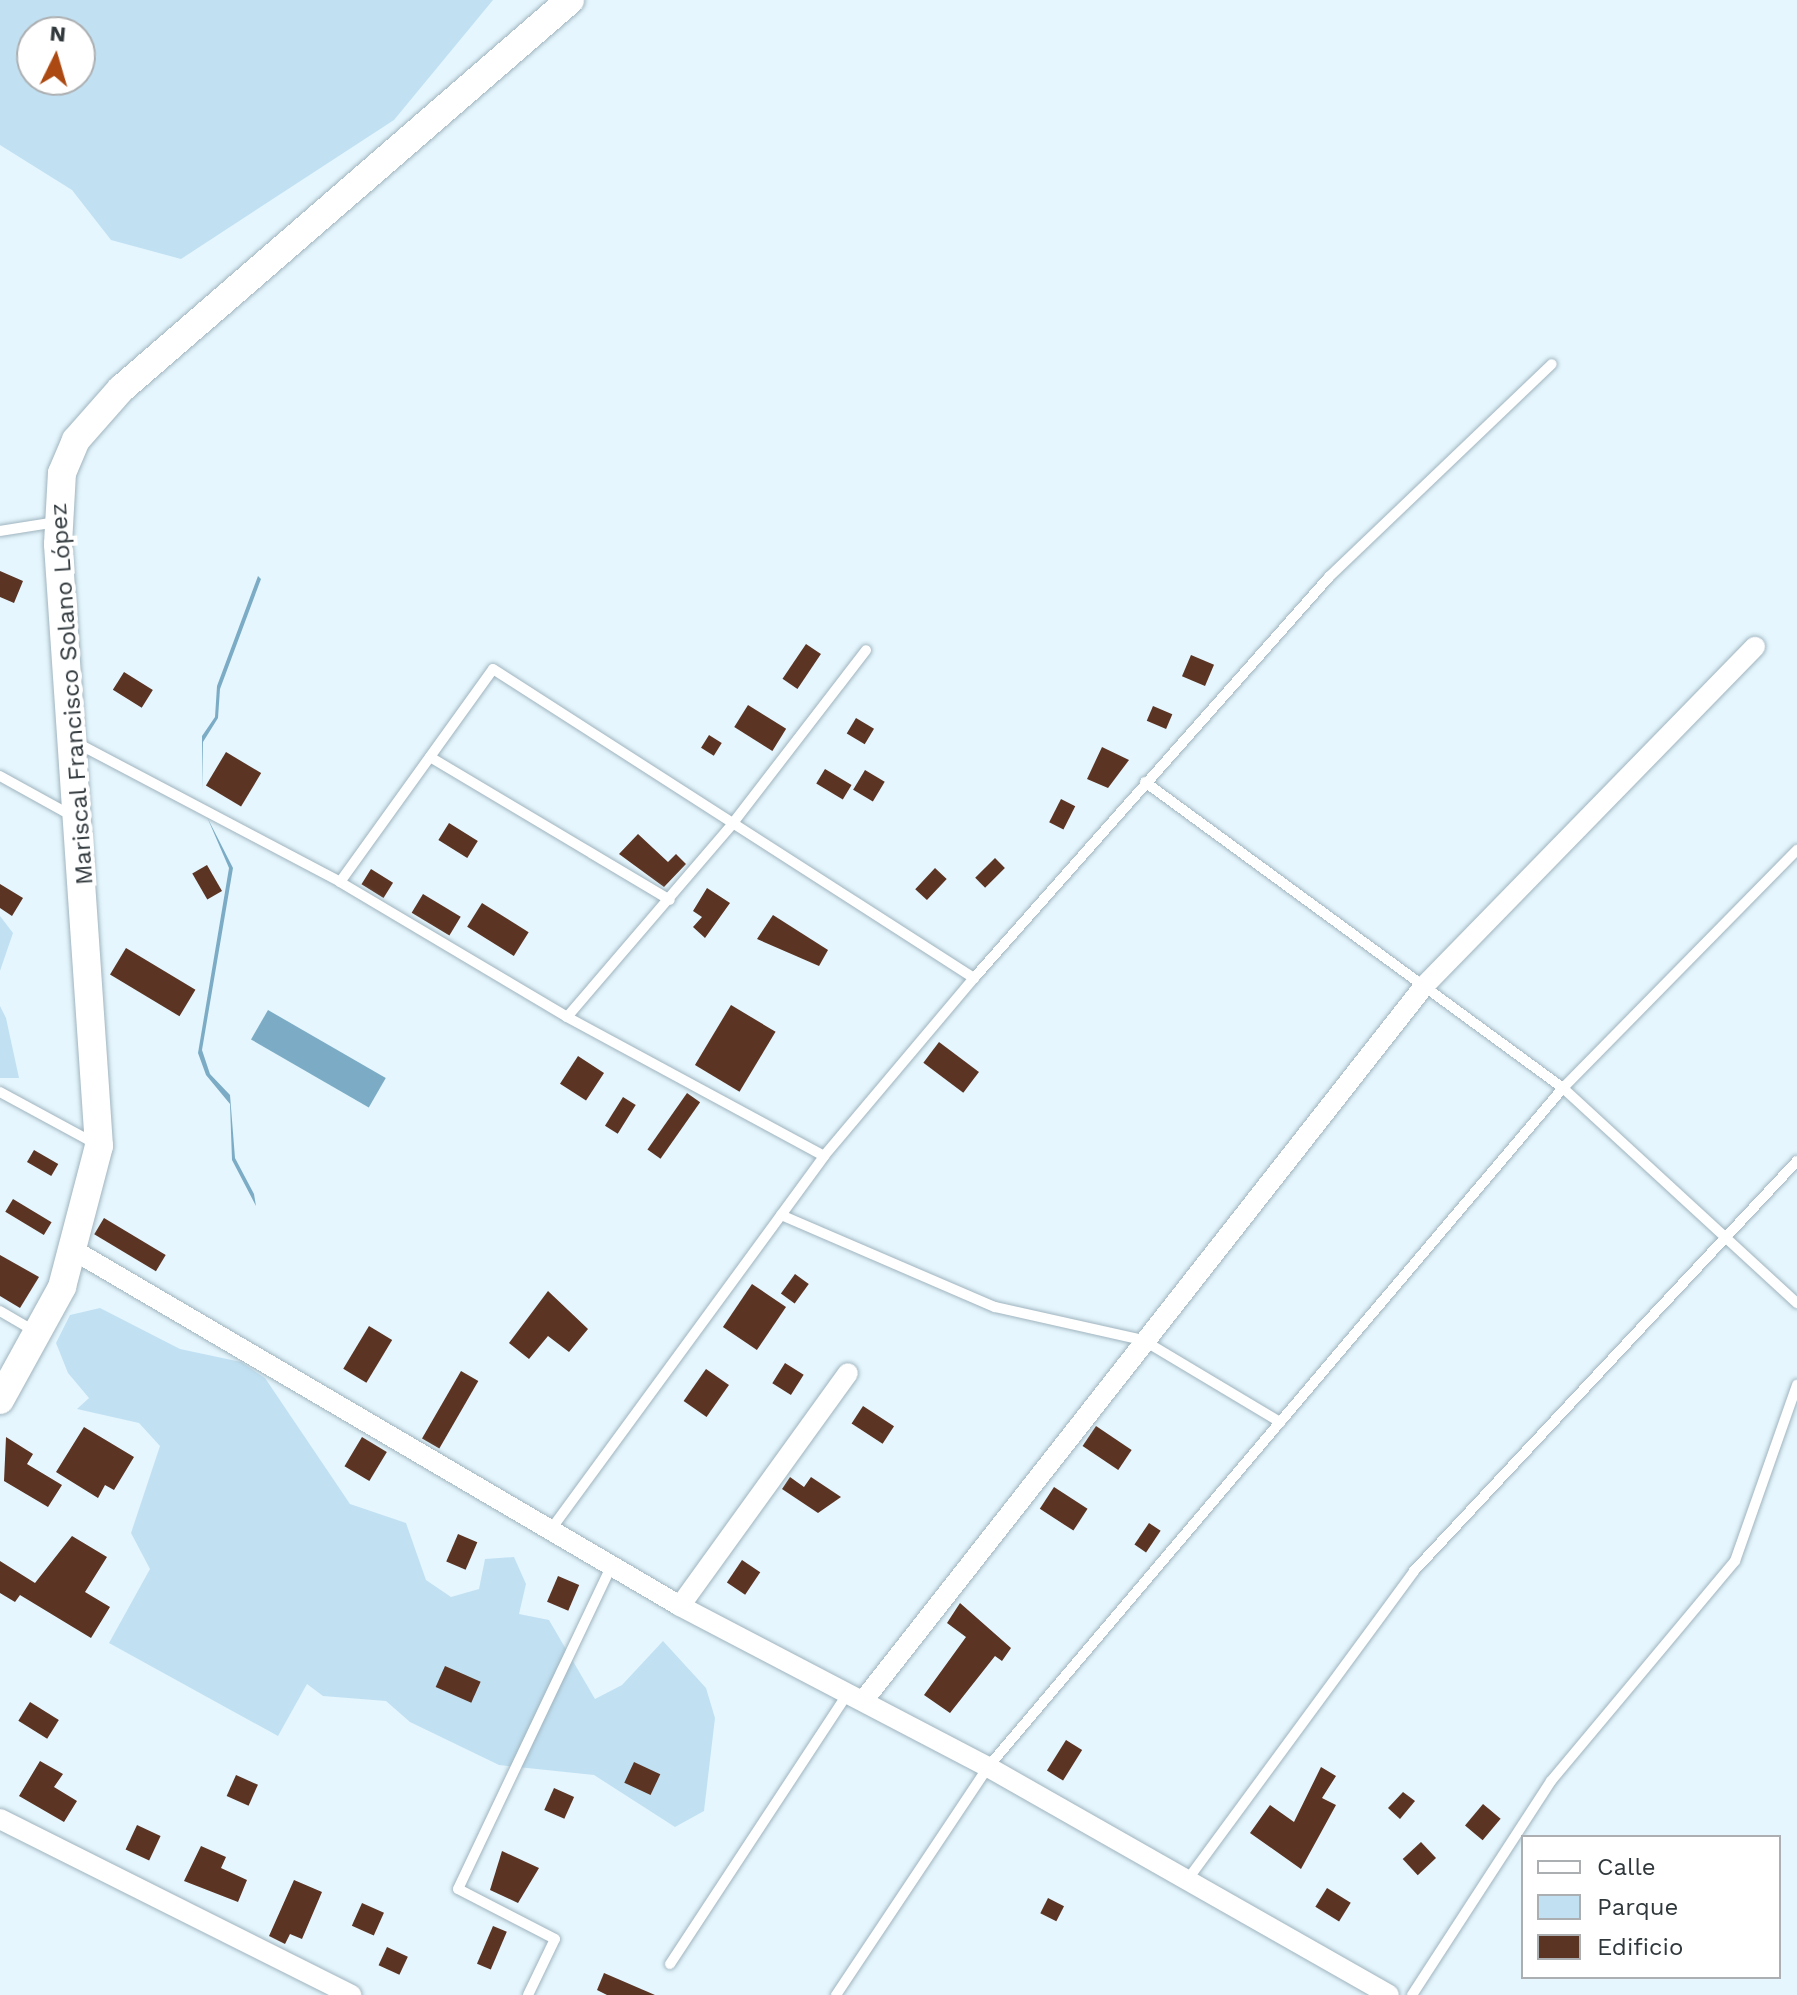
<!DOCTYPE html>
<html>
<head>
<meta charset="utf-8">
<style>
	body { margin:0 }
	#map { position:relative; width:1797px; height:1995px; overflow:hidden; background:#e5f6fe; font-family:"Work Sans",sans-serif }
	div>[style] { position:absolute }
	.green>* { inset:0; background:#c1e1f3 }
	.water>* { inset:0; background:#7cacc5; transform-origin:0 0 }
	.building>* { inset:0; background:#5b3423; transform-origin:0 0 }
	.roads { filter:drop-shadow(0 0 2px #a0b4be) drop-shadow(0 0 2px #a0b4be) }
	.lane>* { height:10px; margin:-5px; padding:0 5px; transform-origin:5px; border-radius:5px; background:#fff }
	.street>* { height:20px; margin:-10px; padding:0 10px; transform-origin:10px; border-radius:10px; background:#fff }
	.secondary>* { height:28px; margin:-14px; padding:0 14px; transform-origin:14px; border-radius:14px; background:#fff }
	span { translate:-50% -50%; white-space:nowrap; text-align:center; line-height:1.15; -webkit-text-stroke:8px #fff; paint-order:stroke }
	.street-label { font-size:24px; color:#30383c }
	.legend { position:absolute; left:1521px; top:1835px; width:260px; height:144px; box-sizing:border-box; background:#fff; border:2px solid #acafb1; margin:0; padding:10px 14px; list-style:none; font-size:24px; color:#30383c }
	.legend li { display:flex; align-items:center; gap:16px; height:40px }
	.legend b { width:40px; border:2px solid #acafb1 }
	.north { position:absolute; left:16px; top:16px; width:80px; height:80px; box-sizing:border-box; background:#fff; border:2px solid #acafb1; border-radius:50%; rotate:5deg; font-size:22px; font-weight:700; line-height:32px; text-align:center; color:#30383c }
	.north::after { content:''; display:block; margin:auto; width:28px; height:36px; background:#ac4912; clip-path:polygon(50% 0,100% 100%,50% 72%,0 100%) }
</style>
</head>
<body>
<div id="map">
	<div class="green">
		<div style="clip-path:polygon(evenodd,0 0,493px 0,394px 120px,181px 259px,111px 240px,72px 190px,0 145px,0 0,80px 32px,80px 80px,32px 80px,32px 32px,80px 32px)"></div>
		<div style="clip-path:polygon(0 916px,13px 933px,0 971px)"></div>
		<div style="clip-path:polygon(0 1006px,6px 1018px,19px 1078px,0 1078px)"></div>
		<div style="clip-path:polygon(100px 1308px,180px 1349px,241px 1362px,265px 1378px,350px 1504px,406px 1523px,426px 1580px,451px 1597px,479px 1589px,485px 1559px,514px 1557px,526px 1584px,519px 1614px,549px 1620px,595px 1699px,622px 1685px,663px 1641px,706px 1688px,715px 1718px,704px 1811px,675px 1827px,594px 1775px,499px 1765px,410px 1722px,386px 1701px,323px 1696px,307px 1684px,278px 1736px,109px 1643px,150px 1569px,131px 1533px,160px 1446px,139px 1423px,77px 1409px,89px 1398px,68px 1373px,56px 1343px,70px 1315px)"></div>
	</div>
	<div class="water">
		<div style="clip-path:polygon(258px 576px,261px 579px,220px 689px,218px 718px,203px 742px,202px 791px,202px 736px,215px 717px,217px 686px)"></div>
		<div style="clip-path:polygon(207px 817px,233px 868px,202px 1050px,210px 1074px,230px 1095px,235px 1158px,254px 1194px,256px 1206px,232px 1160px,230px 1104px,206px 1075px,198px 1053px,229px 868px)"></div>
		<div style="left:268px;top:1010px;width:136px;height:34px;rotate:30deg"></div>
	</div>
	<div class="building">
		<div style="clip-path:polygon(0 571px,23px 581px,14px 603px,0 597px)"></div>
		<div style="left:806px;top:644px;width:18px;height:42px;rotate:34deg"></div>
		<div style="left:1191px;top:655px;width:25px;height:23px;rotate:23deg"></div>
		<div style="left:124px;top:672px;width:34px;height:21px;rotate:32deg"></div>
		<div style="left:748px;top:705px;width:45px;height:26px;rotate:32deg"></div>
		<div style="left:1153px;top:706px;width:21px;height:16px;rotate:23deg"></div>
		<div style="left:856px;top:718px;width:21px;height:18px;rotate:31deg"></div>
		<div style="left:709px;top:735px;width:15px;height:15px;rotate:32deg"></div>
		<div style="clip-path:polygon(1102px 747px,1129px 760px,1108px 788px,1087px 779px)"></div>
		<div style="left:226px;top:752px;width:41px;height:39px;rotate:31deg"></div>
		<div style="left:825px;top:769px;width:31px;height:17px;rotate:31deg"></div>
		<div style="left:865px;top:770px;width:23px;height:23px;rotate:31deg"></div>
		<div style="left:1061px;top:799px;width:16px;height:26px;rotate:27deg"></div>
		<div style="left:449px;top:823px;width:34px;height:20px;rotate:32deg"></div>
		<div style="clip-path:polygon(638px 834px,668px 862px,676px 854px,686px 864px,664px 887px,619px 854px)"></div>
		<div style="left:995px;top:858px;width:14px;height:28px;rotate:45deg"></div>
		<div style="left:207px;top:865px;width:30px;height:17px;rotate:60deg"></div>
		<div style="left:935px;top:868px;width:16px;height:29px;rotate:43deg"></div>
		<div style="left:371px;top:869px;width:26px;height:18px;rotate:32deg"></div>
		<div style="clip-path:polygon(0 884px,23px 898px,12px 916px,0 908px)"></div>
		<div style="clip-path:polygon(707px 888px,730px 903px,705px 938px,693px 927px,702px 917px,693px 911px)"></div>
		<div style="left:423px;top:894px;width:44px;height:22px;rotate:31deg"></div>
		<div style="left:482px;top:903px;width:55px;height:28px;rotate:32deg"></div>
		<div style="clip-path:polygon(773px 915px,828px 950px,819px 966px,757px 939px)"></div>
		<div style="left:126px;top:948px;width:81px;height:31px;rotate:31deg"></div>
		<div style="left:731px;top:1005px;width:52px;height:70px;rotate:31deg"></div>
		<div style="left:939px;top:1042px;width:50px;height:26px;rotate:37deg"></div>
		<div style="left:578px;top:1056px;width:31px;height:33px;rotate:33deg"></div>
		<div style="left:687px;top:1093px;width:16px;height:69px;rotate:35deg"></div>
		<div style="left:623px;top:1097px;width:15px;height:34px;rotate:32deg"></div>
		<div style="left:34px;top:1150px;width:28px;height:14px;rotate:30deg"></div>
		<div style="left:13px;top:1199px;width:45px;height:15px;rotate:31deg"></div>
		<div style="left:104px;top:1218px;width:72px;height:19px;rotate:31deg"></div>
		<div style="clip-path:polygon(0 1255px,39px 1277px,20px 1308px,0 1296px)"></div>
		<div style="left:795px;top:1274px;width:17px;height:24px;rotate:36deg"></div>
		<div style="left:752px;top:1284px;width:41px;height:52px;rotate:34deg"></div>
		<div style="clip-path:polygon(548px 1291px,588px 1329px,569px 1352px,548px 1336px,529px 1359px,509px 1343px)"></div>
		<div style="left:369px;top:1326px;width:27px;height:50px;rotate:31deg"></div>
		<div style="left:785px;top:1363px;width:22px;height:24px;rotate:32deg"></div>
		<div style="left:706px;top:1369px;width:28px;height:39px;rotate:35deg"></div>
		<div style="left:461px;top:1371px;width:20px;height:78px;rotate:30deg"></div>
		<div style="left:863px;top:1406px;width:37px;height:21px;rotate:33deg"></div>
		<div style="left:1096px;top:1426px;width:43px;height:24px;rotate:34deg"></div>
		<div style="clip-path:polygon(84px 1427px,134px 1457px,114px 1490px,105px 1485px,98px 1498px,56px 1472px)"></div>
		<div style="clip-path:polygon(6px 1437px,33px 1454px,27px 1464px,62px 1485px,48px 1507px,4px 1481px)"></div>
		<div style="left:362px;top:1437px;width:29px;height:34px;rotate:31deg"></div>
		<div style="clip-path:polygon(790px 1477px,804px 1487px,811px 1477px,841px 1497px,818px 1513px,782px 1489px)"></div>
		<div style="left:1054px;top:1487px;width:40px;height:26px;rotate:33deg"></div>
		<div style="left:1149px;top:1523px;width:14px;height:26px;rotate:34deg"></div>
		<div style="left:458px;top:1534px;width:21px;height:30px;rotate:23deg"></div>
		<div style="clip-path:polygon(72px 1536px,107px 1557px,85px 1592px,110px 1607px,91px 1638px,20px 1595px,15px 1602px,0 1593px,0 1561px,35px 1583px)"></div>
		<div style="left:742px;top:1560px;width:22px;height:27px;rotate:34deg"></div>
		<div style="left:558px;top:1576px;width:23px;height:28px;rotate:23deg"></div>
		<div style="clip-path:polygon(960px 1603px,1011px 1648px,1002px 1661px,995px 1656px,950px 1713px,924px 1695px,966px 1637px,947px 1623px)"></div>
		<div style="left:445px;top:1666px;width:39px;height:23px;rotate:24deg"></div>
		<div style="left:30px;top:1702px;width:34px;height:22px;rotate:32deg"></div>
		<div style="left:1066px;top:1740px;width:19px;height:36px;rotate:32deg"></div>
		<div style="clip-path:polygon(40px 1761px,63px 1774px,54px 1787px,77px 1801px,64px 1822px,19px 1796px)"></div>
		<div style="left:634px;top:1762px;width:29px;height:23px;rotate:25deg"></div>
		<div style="clip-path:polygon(1321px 1767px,1336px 1776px,1322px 1798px,1336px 1805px,1301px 1869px,1250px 1833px,1270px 1805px,1294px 1822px)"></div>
		<div style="left:236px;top:1775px;width:24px;height:23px;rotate:24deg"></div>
		<div style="left:554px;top:1788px;width:22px;height:24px;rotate:24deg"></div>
		<div style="clip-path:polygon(1403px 1792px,1415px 1801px,1400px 1819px,1388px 1808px)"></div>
		<div style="left:1483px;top:1804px;width:23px;height:28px;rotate:40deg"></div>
		<div style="left:137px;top:1825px;width:26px;height:27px;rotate:25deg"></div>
		<div style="left:1421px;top:1842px;width:22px;height:25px;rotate:47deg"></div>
		<div style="clip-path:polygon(201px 1846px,226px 1857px,221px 1868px,247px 1880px,238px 1902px,184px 1881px)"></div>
		<div style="clip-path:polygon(502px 1851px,539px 1868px,518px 1903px,490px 1890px)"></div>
		<div style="clip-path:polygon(294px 1880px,322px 1892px,302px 1939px,290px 1934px,285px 1944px,269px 1936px)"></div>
		<div style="left:1327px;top:1888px;width:28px;height:22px;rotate:32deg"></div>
		<div style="left:1048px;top:1898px;width:18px;height:17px;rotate:27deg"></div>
		<div style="left:362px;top:1903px;width:24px;height:25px;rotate:24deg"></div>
		<div style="left:493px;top:1926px;width:15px;height:41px;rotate:23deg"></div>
		<div style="left:387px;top:1947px;width:23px;height:20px;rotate:25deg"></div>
		<div style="clip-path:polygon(604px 1973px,655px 1995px,607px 1995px,597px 1990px)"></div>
	</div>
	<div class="roads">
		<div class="lane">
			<div style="left:0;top:531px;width:57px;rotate:-9.1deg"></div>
			<div style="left:75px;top:742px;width:300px;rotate:27.8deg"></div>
			<div style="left:340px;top:882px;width:264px;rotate:30.7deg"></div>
			<div style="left:567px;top:1017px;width:292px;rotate:28.4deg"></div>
			<div style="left:430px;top:757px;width:279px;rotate:30.8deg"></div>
			<div style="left:0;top:776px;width:85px;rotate:29deg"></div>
			<div style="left:1145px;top:782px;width:518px;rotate:36.21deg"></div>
			<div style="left:1563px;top:1088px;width:318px;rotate:42.6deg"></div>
			<div style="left:340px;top:882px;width:262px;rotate:-54.3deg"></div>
			<div style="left:493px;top:669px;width:572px;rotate:32.72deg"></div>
			<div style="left:567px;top:1017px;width:255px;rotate:-49.4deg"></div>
			<div style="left:733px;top:823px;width:218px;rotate:-52.4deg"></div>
			<div style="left:0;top:1092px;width:107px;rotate:28.5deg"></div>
			<div style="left:781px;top:1215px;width:233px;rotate:23.3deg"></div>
			<div style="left:995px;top:1307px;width:152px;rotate:12.6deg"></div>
			<div style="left:1143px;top:1340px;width:160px;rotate:30.9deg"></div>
			<div style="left:0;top:1311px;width:42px;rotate:30.3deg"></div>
			<div style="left:552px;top:1528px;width:461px;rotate:-53.8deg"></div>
			<div style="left:824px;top:1156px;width:233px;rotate:-49.9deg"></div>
			<div style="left:974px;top:978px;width:536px;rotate:-48.48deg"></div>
			<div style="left:1329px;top:577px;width:308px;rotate:-43.7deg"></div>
			<div style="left:1188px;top:1879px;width:382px;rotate:-53.7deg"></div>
			<div style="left:1414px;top:1571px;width:561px;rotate:-46.95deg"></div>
			<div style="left:670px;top:1964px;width:324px;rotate:-56.7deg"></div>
			<div style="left:528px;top:1995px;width:62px;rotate:-64.3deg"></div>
			<div style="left:555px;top:1939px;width:109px;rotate:-152.7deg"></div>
			<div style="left:458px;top:1889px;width:360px;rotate:-64.6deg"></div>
			<div style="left:836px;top:1995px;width:274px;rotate:-56.3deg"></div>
			<div style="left:988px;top:1767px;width:890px;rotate:-49.74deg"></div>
			<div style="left:1563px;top:1088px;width:334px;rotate:-45.5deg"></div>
			<div style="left:1412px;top:1995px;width:255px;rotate:-57deg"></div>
			<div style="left:1551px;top:1781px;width:287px;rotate:-50.1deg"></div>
			<div style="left:1735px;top:1561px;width:187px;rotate:-70.6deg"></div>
		</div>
		<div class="street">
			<div style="left:75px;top:1251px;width:701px;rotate:30.4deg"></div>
			<div style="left:680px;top:1606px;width:348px;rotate:27.6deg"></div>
			<div style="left:988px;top:1767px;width:461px;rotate:29.6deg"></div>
			<div style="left:680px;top:1606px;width:287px;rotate:-54.2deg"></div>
			<div style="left:863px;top:1701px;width:909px;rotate:-51.88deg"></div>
			<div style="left:1424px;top:986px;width:474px;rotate:-45.7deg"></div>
			<div style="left:0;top:1819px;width:393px;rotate:26.6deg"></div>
		</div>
		<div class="secondary">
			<div style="left:0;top:1400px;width:129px;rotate:-61.2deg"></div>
			<div style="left:62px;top:1287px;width:146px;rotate:-75.3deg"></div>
			<div style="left:99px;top:1146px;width:603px;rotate:-93.9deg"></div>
			<div style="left:58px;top:544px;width:71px;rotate:-86.8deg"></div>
			<div style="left:62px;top:473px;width:36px;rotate:-67deg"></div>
			<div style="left:76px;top:440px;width:68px;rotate:-48.6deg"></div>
			<div style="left:121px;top:389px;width:594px;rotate:-40.9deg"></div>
		</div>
	</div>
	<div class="street-label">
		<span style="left:72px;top:694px;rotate:-94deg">Mariscal Francisco Solano López</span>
	</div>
	<ul class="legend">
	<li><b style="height:10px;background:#fff"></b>Calle</li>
	<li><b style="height:22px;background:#c1e1f3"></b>Parque</li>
	<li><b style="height:22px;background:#5b3423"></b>Edificio</li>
	</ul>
	<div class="north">N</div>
</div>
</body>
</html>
